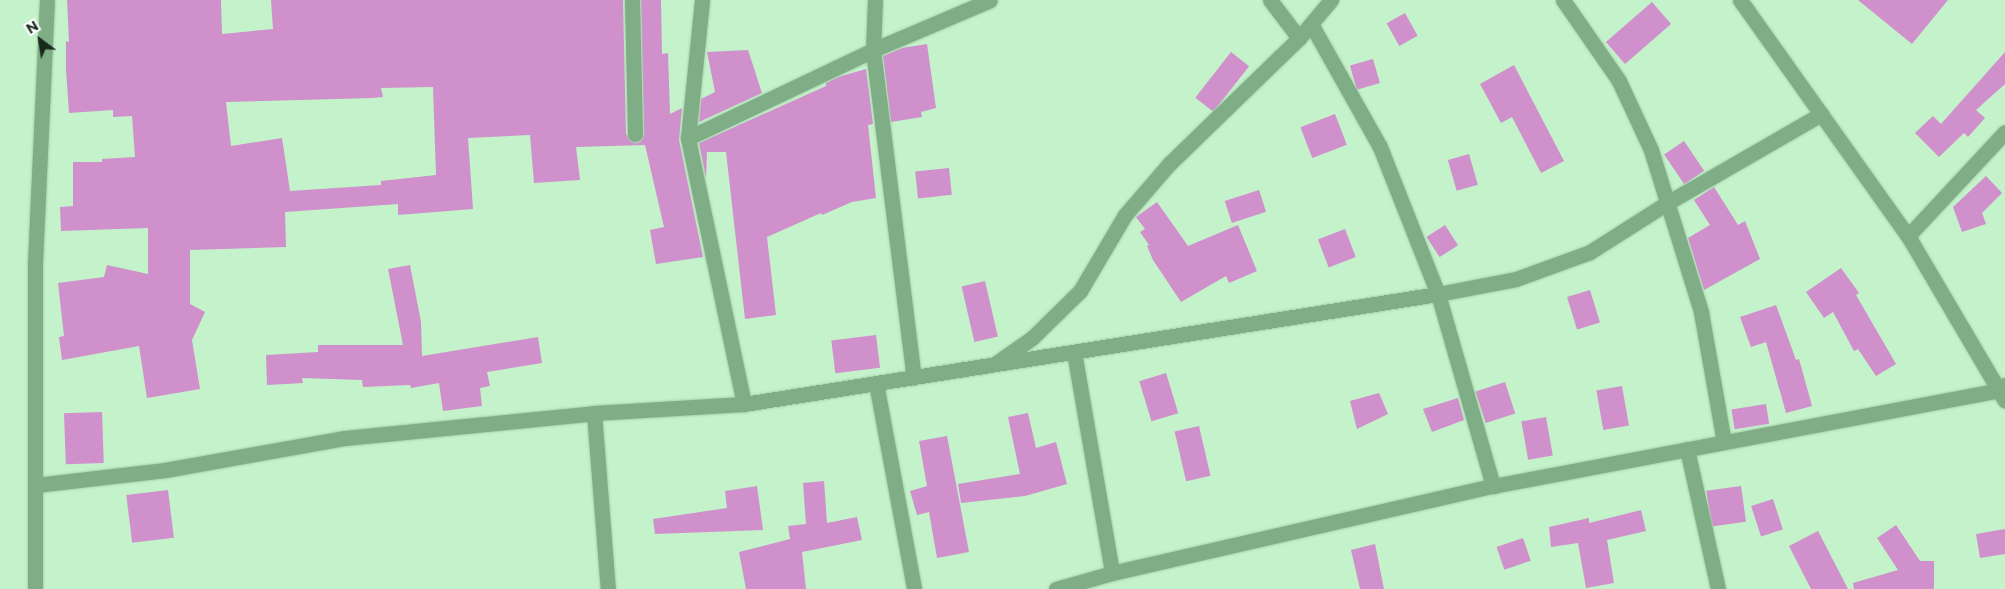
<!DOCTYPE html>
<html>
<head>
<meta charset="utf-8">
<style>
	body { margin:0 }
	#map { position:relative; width:2005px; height:589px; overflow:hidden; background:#c4f2ca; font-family:Montserrat,sans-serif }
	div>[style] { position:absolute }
	.building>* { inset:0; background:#cf90cc; transform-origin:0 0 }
	.roads { filter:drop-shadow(0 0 1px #a5ceab) drop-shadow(0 0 1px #a5ceab) }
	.minor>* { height:15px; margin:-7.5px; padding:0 7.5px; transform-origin:7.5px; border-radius:7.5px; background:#7fad85 }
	span { translate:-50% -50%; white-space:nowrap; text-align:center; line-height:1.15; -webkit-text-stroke:4px #fff; paint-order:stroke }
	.north { position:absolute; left:15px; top:15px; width:50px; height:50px; -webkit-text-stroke:4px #fff; paint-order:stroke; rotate:329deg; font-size:14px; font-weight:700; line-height:20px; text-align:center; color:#192a1c }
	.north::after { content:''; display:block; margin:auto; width:18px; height:22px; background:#192a1c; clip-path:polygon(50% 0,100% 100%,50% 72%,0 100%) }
</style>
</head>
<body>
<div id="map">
	<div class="building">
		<div style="clip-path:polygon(evenodd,67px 0,221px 0,222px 34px,273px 29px,271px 0,623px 0,626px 134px,635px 143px,640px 142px,644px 134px,641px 0,661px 0,662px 54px,668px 53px,670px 114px,682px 108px,679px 140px,703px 257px,656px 264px,650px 230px,664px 227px,645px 145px,576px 147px,580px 180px,534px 183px,530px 135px,468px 138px,473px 209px,398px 215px,398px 204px,285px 212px,286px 247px,190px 250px,190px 304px,205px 312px,192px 340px,200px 389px,147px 398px,139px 346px,62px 360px,59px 337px,64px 336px,58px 283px,104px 277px,107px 265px,148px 274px,148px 228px,61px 231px,60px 207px,73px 206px,73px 162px,102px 162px,102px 159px,135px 157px,132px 116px,113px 117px,113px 110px,69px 113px,66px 70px,66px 41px,69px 42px,67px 0,433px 87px,436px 175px,381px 181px,381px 185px,290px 191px,282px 138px,231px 146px,226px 102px,372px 98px,383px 97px,381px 88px,433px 87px)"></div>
		<div style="clip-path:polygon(1858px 0,1948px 0,1912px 44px)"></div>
		<div style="left:1652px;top:2px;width:29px;height:61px;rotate:49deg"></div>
		<div style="left:1405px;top:13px;width:26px;height:21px;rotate:61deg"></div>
		<div style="clip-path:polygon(927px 44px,936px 108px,921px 112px,922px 117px,891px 122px,883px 56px,902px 48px)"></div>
		<div style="clip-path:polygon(748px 50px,762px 93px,699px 122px,701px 99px,715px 92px,707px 52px)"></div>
		<div style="left:1231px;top:52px;width:23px;height:58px;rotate:38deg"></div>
		<div style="clip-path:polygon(2005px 52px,2005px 84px,1976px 110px,1985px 118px,1968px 137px,1964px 133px,1939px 157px,1915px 133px,1933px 116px,1941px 124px)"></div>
		<div style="left:1373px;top:59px;width:25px;height:24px;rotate:74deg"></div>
		<div style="clip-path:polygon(1514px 65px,1564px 161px,1541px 173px,1512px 117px,1501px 123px,1480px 84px)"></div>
		<div style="clip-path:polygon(866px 69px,873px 124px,868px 125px,876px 198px,852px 202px,822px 215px,821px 213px,767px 237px,776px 315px,745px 319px,726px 152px,707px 152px,706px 178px,699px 143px,826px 86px,826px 83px,838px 77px)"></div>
		<div style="left:1335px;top:114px;width:33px;height:37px;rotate:69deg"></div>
		<div style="left:1684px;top:141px;width:36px;height:24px;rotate:56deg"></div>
		<div style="left:1469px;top:154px;width:32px;height:22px;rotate:74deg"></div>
		<div style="left:949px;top:168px;width:27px;height:34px;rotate:84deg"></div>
		<div style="clip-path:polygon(1986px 176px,2002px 193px,1982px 213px,1986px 224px,1962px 232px,1953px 207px)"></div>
		<div style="clip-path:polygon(1714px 187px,1738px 225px,1745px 221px,1760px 259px,1704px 290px,1688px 238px,1710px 225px,1694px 200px)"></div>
		<div style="left:1259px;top:190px;width:23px;height:36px;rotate:72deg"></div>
		<div style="clip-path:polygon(1157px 202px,1188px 246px,1238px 225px,1257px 271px,1229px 283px,1226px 276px,1181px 302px,1153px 260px,1147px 246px,1149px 245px,1140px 232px,1145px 229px,1136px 217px)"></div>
		<div style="left:1445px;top:225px;width:24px;height:22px;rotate:57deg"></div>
		<div style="left:1345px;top:229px;width:30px;height:29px;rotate:69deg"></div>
		<div style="clip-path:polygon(410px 265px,421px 322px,422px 356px,538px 337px,542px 363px,487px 372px,490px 386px,480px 388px,482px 406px,443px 411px,439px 383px,411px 388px,410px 385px,363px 387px,362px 380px,302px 378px,303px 383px,267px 385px,266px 355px,318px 352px,318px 345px,403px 345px,388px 269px)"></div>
		<div style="clip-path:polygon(1841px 268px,1859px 293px,1856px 295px,1896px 364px,1876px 376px,1858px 349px,1854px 351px,1833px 312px,1824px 318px,1806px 292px)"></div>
		<div style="left:985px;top:281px;width:57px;height:24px;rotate:77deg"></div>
		<div style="left:1590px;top:290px;width:34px;height:24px;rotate:73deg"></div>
		<div style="clip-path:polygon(1776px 305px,1796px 360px,1799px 359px,1812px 406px,1786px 413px,1766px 342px,1751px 347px,1740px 317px)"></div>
		<div style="left:876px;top:335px;width:33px;height:45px;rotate:83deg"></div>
		<div style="left:1166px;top:373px;width:42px;height:28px;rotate:73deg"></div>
		<div style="left:1505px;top:382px;width:33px;height:31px;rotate:72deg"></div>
		<div style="left:1622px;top:386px;width:40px;height:26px;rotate:80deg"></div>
		<div style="clip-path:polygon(1379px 393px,1388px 414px,1357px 429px,1350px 401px)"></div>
		<div style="clip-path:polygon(1458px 398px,1464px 420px,1432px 432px,1423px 409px)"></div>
		<div style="left:1766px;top:404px;width:20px;height:35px;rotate:81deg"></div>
		<div style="left:102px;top:412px;width:51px;height:38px;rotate:88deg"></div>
		<div style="clip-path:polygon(1028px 413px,1036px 448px,1056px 442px,1067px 484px,1025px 496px,961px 503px,958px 484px,1020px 474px,1008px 417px)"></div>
		<div style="left:1546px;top:417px;width:39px;height:25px;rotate:80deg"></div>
		<div style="left:1199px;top:426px;width:51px;height:25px;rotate:77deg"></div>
		<div style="clip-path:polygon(947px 436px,969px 552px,937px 558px,929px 512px,917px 515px,910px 491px,927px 486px,919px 441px)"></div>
		<div style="clip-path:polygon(824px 481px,827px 523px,857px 517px,862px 540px,802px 552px,806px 589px,746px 589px,739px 552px,790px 539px,788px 526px,806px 524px,803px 483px)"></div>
		<div style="clip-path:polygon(757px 486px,763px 530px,655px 534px,653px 519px,727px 508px,725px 491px)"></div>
		<div style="left:1741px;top:486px;width:36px;height:35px;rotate:82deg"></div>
		<div style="left:168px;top:490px;width:48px;height:42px;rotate:83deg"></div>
		<div style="left:1773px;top:499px;width:32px;height:23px;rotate:72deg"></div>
		<div style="clip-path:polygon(1641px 510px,1646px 531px,1607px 540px,1614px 583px,1586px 588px,1578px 543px,1551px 547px,1549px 527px,1589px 518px,1589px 523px)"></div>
		<div style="clip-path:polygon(1896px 525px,1920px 561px,1934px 561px,1934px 589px,1854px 589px,1853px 583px,1898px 570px,1877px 538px)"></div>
		<div style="clip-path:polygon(2005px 529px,2005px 554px,1980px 558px,1976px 534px)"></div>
		<div style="clip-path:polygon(1818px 531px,1848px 589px,1811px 589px,1789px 546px)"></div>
		<div style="left:1523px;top:538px;width:24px;height:28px;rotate:71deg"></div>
		<div style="clip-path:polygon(1375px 544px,1384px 589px,1360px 589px,1351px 550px)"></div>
	</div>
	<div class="roads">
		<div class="minor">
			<div style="left:632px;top:0;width:134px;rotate:88.7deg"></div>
			<div style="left:875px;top:0;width:50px;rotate:92.3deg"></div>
			<div style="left:873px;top:50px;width:330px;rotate:82.9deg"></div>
			<div style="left:1270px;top:0;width:48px;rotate:52.7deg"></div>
			<div style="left:1563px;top:0;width:98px;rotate:55.3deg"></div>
			<div style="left:1619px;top:81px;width:76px;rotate:65.1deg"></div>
			<div style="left:1651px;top:150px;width:170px;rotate:72.8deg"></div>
			<div style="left:1701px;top:312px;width:132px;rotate:80deg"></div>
			<div style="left:1740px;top:0;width:290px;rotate:54.6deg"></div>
			<div style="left:1908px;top:236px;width:191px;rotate:59.5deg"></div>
			<div style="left:1311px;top:24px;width:141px;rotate:60.7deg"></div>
			<div style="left:1380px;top:147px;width:158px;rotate:68.5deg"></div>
			<div style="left:1438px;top:294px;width:200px;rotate:74deg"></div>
			<div style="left:688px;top:138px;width:139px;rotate:-84.2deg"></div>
			<div style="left:1908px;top:236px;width:142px;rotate:-47deg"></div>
			<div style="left:1074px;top:352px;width:224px;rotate:80.2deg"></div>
			<div style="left:995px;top:364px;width:45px;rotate:-35.1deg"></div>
			<div style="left:1032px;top:338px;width:67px;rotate:-44.4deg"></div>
			<div style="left:1080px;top:291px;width:88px;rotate:-59.4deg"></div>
			<div style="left:1125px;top:215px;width:67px;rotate:-49.2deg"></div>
			<div style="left:1169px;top:164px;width:181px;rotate:-44.1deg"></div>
			<div style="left:1299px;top:38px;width:50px;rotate:-49.9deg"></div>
			<div style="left:876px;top:383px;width:209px;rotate:79.5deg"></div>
			<div style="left:744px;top:404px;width:272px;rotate:-101.9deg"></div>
			<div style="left:688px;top:138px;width:205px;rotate:-25.4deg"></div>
			<div style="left:873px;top:50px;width:127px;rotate:-23.1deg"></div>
			<div style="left:594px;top:413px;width:177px;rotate:85.5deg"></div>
			<div style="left:1687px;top:449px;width:143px;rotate:77.5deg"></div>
			<div style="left:36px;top:485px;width:130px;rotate:-6.6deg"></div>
			<div style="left:165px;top:470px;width:183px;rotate:-10.1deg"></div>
			<div style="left:345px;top:438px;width:250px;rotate:-5.7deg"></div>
			<div style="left:594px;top:413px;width:150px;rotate:-3.4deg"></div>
			<div style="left:744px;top:404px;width:703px;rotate:-9.01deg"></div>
			<div style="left:1438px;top:294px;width:79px;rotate:-10.9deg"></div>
			<div style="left:1516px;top:279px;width:79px;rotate:-20deg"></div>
			<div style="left:1590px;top:252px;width:91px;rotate:-32.5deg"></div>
			<div style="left:1667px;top:203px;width:178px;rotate:-30deg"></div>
			<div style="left:35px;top:589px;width:326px;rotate:-90deg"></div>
			<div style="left:35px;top:263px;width:263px;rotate:-87.4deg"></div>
			<div style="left:1056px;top:589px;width:58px;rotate:-15.9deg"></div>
			<div style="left:1112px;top:573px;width:391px;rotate:-12.9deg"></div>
			<div style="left:1493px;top:486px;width:516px;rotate:-10.72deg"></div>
			<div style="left:2000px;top:390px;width:7px;rotate:-45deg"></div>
		</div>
	</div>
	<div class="north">N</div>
</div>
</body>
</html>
